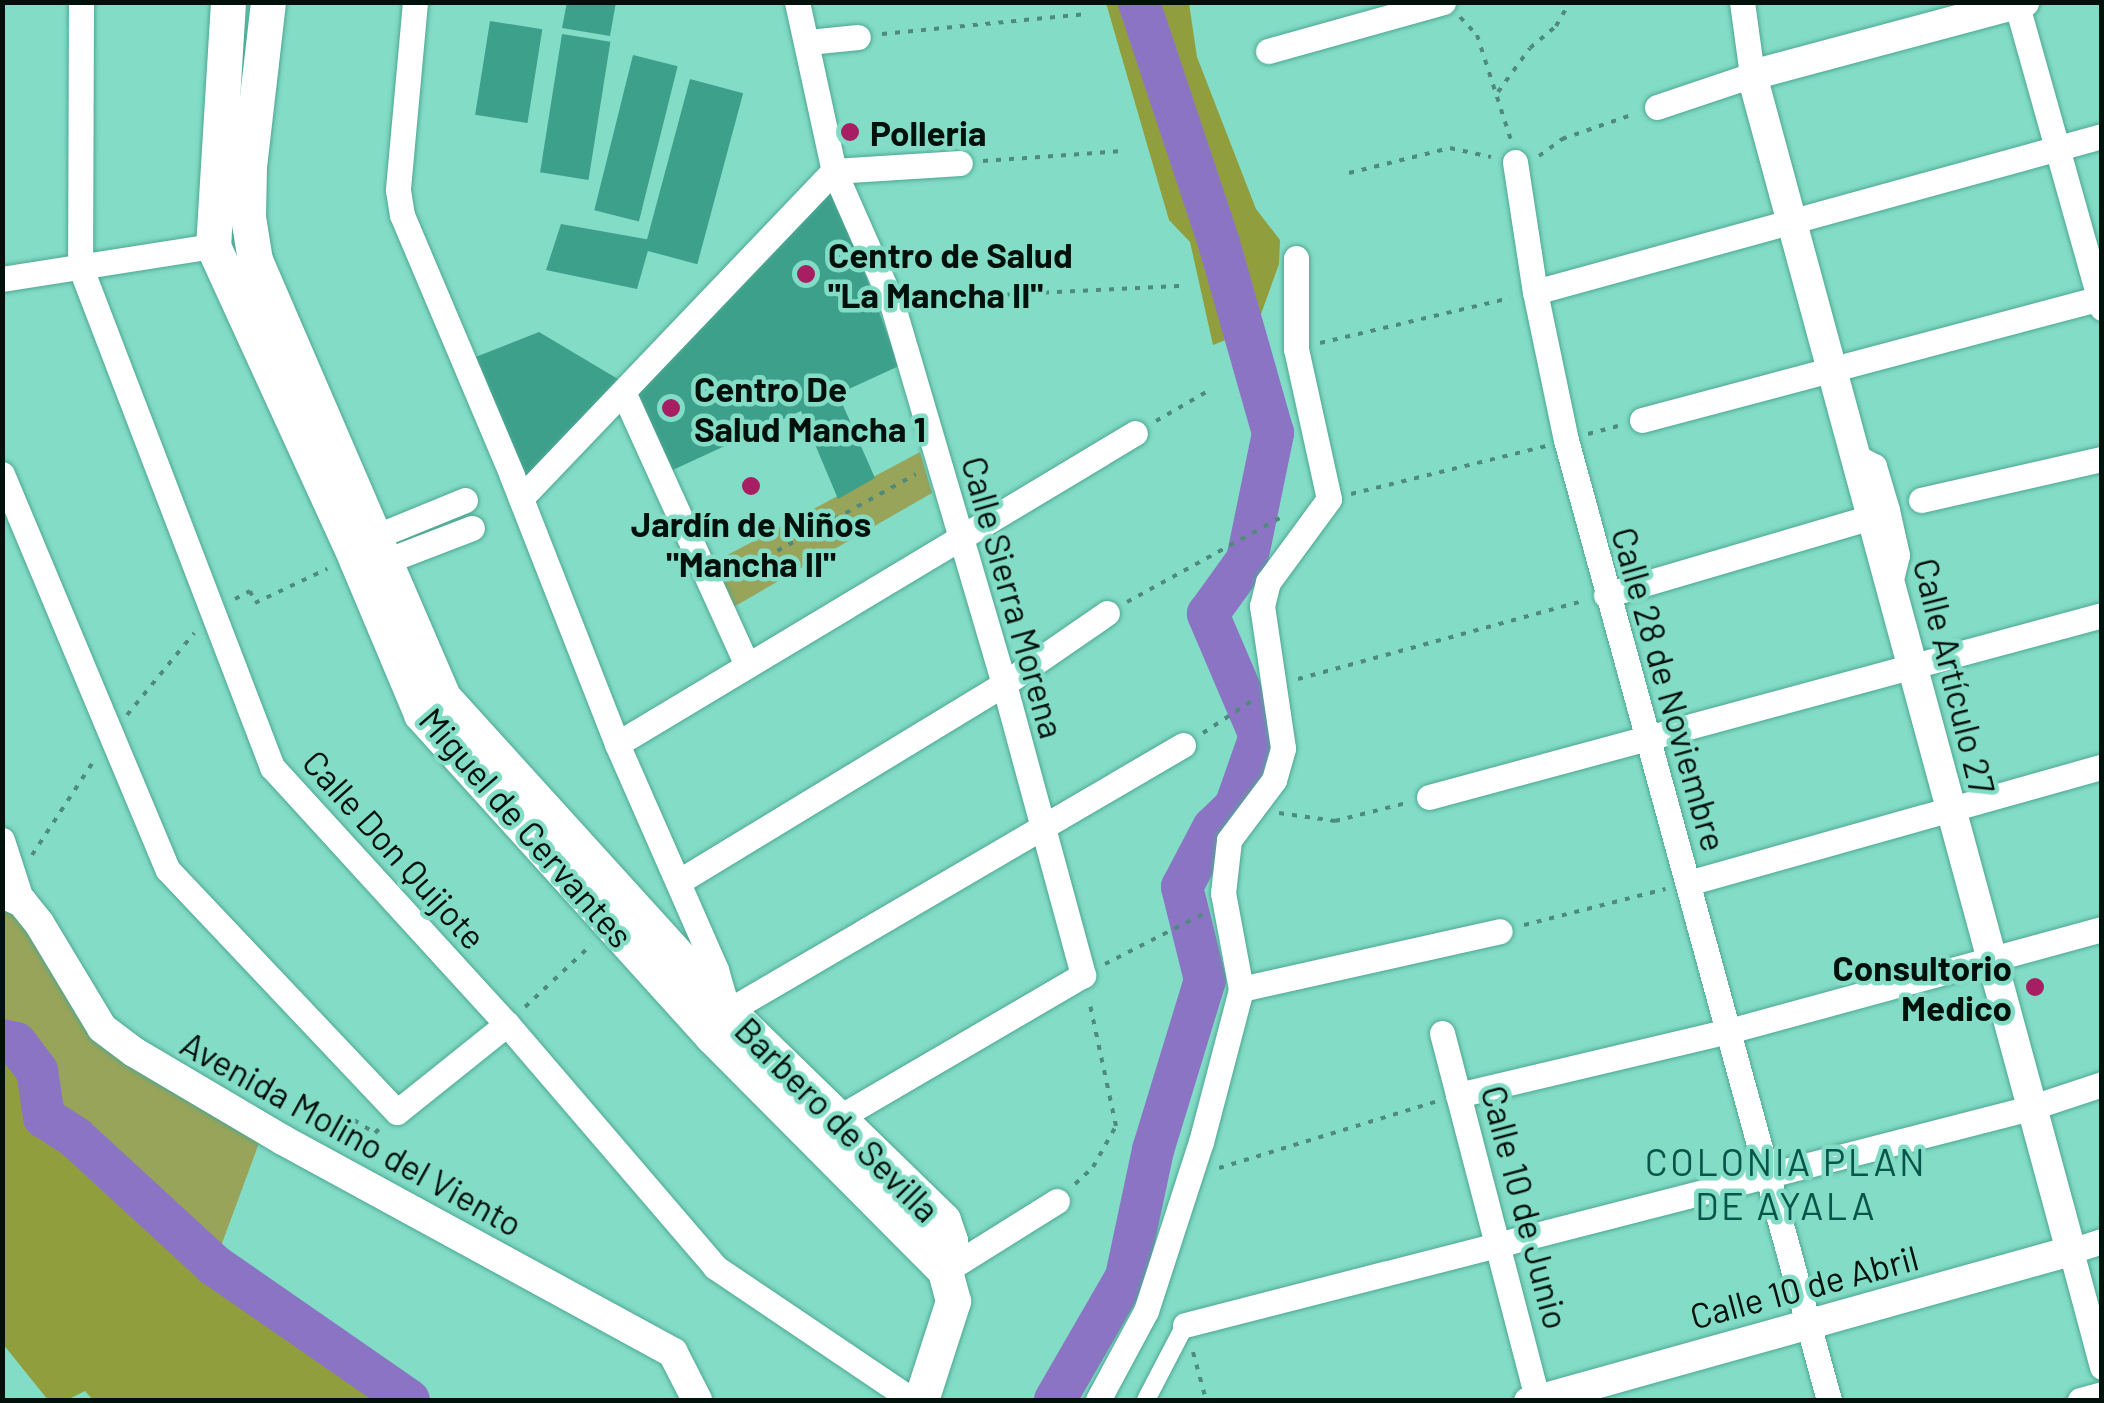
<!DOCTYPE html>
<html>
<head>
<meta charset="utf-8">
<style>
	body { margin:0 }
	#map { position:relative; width:2104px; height:1403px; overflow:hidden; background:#83dcc6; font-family:Barlow,sans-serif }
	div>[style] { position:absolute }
	.green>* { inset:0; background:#98a45a }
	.forest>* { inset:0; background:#919e3e }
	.river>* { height:42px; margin:-21px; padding:0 21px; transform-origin:21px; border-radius:21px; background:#8c74c5 }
	.building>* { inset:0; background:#3da08b; transform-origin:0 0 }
	.path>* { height:4px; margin-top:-2px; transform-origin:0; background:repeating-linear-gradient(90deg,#4e8b7b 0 5px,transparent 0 13px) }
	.roads { filter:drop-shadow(0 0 2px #4da793) drop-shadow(0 0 2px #4da793) }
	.pedestrian>* { height:18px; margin:-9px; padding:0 9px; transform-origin:9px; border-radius:9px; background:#fff }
	.minor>* { height:25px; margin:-12.5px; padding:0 12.5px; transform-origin:12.5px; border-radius:12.5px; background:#fff }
	.tertiary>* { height:30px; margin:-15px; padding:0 15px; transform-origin:15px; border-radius:15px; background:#fff }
	.secondary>* { height:35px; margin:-17.5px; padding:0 17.5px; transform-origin:17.5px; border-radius:17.5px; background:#fff }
	.dots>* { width:28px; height:28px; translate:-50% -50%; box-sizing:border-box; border:5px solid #83dcc6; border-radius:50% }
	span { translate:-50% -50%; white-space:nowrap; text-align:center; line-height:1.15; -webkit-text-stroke:9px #83dcc6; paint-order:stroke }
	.poi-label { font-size:35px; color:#00110b; font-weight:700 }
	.left { translate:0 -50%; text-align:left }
	.right { translate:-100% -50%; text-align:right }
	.street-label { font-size:35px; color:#00110b }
	.neighbourhood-label { font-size:38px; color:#085649; letter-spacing:2.5px }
	.frame { position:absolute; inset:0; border:5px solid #00110b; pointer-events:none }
</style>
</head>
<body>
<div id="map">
	<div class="green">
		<div style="clip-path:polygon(920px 452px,932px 493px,723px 613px,703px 568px)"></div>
		<div style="clip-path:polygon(2px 906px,18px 914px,101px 1043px,259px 1143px,214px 1265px,76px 1138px,44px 1117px,37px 1071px,17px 1043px,3px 1040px)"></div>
	</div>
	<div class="forest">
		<div style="clip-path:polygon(1106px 3px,1189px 3px,1197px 57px,1256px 209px,1280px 240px,1279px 264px,1256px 328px,1213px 345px,1190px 242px,1169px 220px)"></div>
		<div style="clip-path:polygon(2px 1040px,16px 1043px,37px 1071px,44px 1117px,76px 1138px,214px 1265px,409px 1400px,93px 1400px,85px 1391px,67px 1400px,48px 1400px,3px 1344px)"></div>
	</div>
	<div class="river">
		<div style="left:2px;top:1040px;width:14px;rotate:12deg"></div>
		<div style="left:16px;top:1043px;width:35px;rotate:53deg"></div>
		<div style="left:37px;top:1071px;width:47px;rotate:81.3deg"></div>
		<div style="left:44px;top:1117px;width:38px;rotate:33deg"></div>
		<div style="left:76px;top:1138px;width:188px;rotate:42.6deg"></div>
		<div style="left:214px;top:1265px;width:237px;rotate:34.7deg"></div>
		<div style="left:1055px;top:1400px;width:142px;rotate:-60deg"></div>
		<div style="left:1126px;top:1277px;width:130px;rotate:-78deg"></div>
		<div style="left:1153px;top:1150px;width:178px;rotate:-73deg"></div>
		<div style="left:1205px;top:980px;width:96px;rotate:-103.9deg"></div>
		<div style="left:1182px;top:887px;width:67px;rotate:-62.3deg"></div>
		<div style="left:1213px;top:828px;width:30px;rotate:-44deg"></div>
		<div style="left:1235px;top:807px;width:75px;rotate:-70.6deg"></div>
		<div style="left:1260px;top:736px;width:133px;rotate:-113.1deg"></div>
		<div style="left:1208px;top:614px;width:67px;rotate:-54.2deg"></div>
		<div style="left:1247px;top:560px;width:130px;rotate:-78.4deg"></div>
		<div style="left:1273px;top:433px;width:198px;rotate:-105.9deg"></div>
		<div style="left:1219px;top:243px;width:254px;rotate:-108.4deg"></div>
	</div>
	<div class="building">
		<div style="clip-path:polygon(567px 2px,616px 2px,610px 36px,562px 28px)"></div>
		<div style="left:490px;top:21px;width:53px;height:95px;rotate:9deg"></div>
		<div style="left:562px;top:34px;width:49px;height:140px;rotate:9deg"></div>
		<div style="left:633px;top:55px;width:46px;height:160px;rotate:14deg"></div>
		<div style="left:690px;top:79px;width:55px;height:177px;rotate:15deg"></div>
		<div style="clip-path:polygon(831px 181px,899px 366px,838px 394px,875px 478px,838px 499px,801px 411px,664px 474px,634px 397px)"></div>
		<div style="clip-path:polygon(561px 224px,651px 240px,637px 289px,546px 270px)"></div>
		<div style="clip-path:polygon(539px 332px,623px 382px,525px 485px,473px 358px)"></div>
	</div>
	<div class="path">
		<div style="left:1460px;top:17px;width:25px;rotate:47deg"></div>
		<div style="left:1477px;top:35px;width:110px;rotate:72.1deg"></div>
		<div style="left:882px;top:34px;width:206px;rotate:-5.6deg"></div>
		<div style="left:1498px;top:92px;width:54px;rotate:-54deg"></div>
		<div style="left:1530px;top:48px;width:34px;rotate:-40deg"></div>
		<div style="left:1556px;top:26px;width:28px;rotate:-60deg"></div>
		<div style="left:1539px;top:156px;width:29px;rotate:-36deg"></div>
		<div style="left:1562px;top:139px;width:76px;rotate:-19.1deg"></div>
		<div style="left:983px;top:161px;width:140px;rotate:-4.1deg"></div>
		<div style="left:1349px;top:173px;width:104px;rotate:-13.9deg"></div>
		<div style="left:1450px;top:148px;width:42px;rotate:12.4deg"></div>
		<div style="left:914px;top:299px;width:270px;rotate:-2.8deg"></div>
		<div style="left:1320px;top:343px;width:195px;rotate:-13.3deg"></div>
		<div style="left:1156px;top:421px;width:60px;rotate:-30deg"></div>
		<div style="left:1588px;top:434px;width:31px;rotate:-15deg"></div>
		<div style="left:1351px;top:494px;width:201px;rotate:-13.8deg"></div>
		<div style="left:732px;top:576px;width:210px;rotate:-29deg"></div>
		<div style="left:235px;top:599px;width:17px;rotate:-28deg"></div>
		<div style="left:250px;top:591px;width:13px;rotate:67deg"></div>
		<div style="left:255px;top:603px;width:80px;rotate:-25.3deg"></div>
		<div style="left:1127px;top:602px;width:180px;rotate:-28.8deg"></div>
		<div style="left:1298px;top:679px;width:295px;rotate:-15.3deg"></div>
		<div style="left:127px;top:715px;width:106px;rotate:-50.7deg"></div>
		<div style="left:1203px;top:733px;width:60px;rotate:-33.4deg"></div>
		<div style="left:1279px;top:813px;width:57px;rotate:8.1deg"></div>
		<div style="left:1335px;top:821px;width:73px;rotate:-14.2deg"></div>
		<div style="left:32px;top:855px;width:115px;rotate:-56.7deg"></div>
		<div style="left:1524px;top:925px;width:146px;rotate:-14.3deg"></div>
		<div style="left:1105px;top:964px;width:110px;rotate:-27deg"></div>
		<div style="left:525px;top:1007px;width:91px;rotate:-43.2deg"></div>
		<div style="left:339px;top:1141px;width:26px;rotate:-54deg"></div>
		<div style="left:354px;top:1120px;width:25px;rotate:32deg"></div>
		<div style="left:375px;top:1133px;width:6px;rotate:-45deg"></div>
		<div style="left:1219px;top:1168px;width:226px;rotate:-17deg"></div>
		<div style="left:1075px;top:1184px;width:25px;rotate:-43deg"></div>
		<div style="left:1093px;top:1167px;width:47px;rotate:-60.7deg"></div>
		<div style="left:1116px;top:1126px;width:129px;rotate:-102.1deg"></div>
		<div style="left:1193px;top:1352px;width:50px;rotate:74.8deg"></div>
	</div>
	<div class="roads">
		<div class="pedestrian">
			<div style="left:1146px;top:1400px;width:85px;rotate:-62.5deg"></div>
		</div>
		<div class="minor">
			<div style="left:81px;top:2px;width:264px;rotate:90.2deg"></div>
			<div style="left:80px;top:266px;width:537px;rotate:69.03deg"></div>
			<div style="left:272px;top:767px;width:348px;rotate:47.6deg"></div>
			<div style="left:507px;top:1024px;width:320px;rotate:49.4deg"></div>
			<div style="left:715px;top:1267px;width:238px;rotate:34deg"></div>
			<div style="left:415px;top:2px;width:189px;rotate:95.2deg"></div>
			<div style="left:398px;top:190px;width:25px;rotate:81deg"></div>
			<div style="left:402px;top:215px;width:283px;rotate:67.1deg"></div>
			<div style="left:512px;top:476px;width:288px;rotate:68.6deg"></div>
			<div style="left:617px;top:744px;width:247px;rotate:66.3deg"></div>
			<div style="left:716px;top:970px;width:43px;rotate:73.7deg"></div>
			<div style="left:728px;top:1011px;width:527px;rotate:-30.31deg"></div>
			<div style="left:797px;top:2px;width:173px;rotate:77.7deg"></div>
			<div style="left:834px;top:171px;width:141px;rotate:66.2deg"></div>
			<div style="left:891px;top:300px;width:400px;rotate:73.6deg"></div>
			<div style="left:1004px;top:684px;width:302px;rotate:74.8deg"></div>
			<div style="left:1083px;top:975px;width:299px;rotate:149.7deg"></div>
			<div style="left:2016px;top:2px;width:318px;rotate:74.3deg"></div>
			<div style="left:808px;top:42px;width:50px;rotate:-5.7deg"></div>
			<div style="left:1268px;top:51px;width:182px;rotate:-15.6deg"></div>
			<div style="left:1657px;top:107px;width:100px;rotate:-18.6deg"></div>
			<div style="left:1752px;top:75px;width:74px;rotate:-97.8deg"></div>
			<div style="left:1515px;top:162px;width:132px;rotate:81.3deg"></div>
			<div style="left:1535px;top:292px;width:151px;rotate:78.2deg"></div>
			<div style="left:1566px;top:440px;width:995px;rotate:74.68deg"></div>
			<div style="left:2px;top:279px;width:214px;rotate:-8.9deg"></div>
			<div style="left:1535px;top:292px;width:588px;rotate:-15.38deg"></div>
			<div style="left:624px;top:394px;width:298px;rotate:65.6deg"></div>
			<div style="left:1642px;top:420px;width:476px;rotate:-14.9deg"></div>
			<div style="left:1858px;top:458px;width:18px;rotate:27deg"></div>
			<div style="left:1874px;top:466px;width:46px;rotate:73.5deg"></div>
			<div style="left:1887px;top:510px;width:46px;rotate:77.5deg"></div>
			<div style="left:1897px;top:555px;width:21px;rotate:104deg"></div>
			<div style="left:2px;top:474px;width:429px;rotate:67.3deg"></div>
			<div style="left:168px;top:870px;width:333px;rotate:46.6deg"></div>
			<div style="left:397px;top:1112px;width:141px;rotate:-38.7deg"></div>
			<div style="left:521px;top:498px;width:453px;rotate:-46.3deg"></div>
			<div style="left:834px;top:171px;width:126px;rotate:-3.6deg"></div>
			<div style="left:1921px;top:500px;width:186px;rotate:-12.8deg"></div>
			<div style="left:377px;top:536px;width:95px;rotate:-22.2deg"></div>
			<div style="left:386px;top:561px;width:92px;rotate:-21deg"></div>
			<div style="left:1606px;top:595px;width:280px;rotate:-16.4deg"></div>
			<div style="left:617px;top:744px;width:604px;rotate:-30.98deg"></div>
			<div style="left:1429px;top:797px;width:697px;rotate:-15.13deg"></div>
			<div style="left:2px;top:840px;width:65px;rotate:72.1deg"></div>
			<div style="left:678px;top:882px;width:381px;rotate:-31.3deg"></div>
			<div style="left:1004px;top:684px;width:125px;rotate:-34.6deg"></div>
			<div style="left:1688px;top:883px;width:430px;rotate:-15.7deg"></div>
			<div style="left:1241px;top:989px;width:265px;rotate:-12.6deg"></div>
			<div style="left:1442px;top:1033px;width:377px;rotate:75.4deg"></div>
			<div style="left:1537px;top:1398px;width:11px;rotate:170deg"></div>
			<div style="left:1458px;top:1095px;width:278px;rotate:-13.3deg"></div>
			<div style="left:1729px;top:1031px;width:387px;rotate:-15.3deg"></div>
			<div style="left:2102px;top:1241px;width:33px;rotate:162deg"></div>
			<div style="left:2071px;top:1251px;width:120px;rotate:75deg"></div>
			<div style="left:945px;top:1271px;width:132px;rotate:-32deg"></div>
			<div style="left:1185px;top:1325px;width:872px;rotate:-14.4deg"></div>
			<div style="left:2030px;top:1108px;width:76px;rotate:-18.4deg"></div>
			<div style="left:1098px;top:1400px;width:101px;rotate:-61.7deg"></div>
			<div style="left:1146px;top:1311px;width:178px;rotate:-72deg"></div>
			<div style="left:1201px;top:1142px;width:158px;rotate:-75.3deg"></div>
			<div style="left:1241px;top:989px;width:98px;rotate:-100.6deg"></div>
			<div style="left:1223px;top:893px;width:53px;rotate:-83.5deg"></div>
			<div style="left:1229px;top:840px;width:75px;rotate:-53.1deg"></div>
			<div style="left:1274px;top:780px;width:33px;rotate:-74deg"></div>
			<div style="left:1283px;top:748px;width:144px;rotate:-98.4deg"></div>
			<div style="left:1262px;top:606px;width:25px;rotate:-76deg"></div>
			<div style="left:1268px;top:582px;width:103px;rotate:-53.7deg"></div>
			<div style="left:1329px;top:499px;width:154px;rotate:-102.4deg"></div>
			<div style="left:1296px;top:349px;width:91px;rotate:-90deg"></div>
			<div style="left:2080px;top:1400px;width:23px;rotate:-15deg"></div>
		</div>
		<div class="tertiary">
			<div style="left:2px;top:893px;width:22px;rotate:24deg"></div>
			<div style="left:22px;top:902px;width:27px;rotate:51deg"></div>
			<div style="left:39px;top:923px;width:122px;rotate:59deg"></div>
			<div style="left:102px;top:1028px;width:40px;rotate:37deg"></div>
			<div style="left:134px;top:1052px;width:173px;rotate:30.6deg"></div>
			<div style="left:283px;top:1140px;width:444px;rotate:28.6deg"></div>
			<div style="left:673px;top:1353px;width:53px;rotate:62.9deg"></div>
			<div style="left:1538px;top:1400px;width:553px;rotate:-15.62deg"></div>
			<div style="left:2071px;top:1251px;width:1218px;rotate:-105.18deg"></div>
			<div style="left:1752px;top:75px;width:282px;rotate:-15deg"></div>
		</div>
		<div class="secondary">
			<div style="left:228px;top:2px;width:244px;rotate:93.5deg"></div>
			<div style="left:213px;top:246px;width:344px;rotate:65.4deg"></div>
			<div style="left:356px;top:559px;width:168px;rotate:67.2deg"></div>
			<div style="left:421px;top:714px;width:434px;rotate:47.9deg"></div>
			<div style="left:712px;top:1036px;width:331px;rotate:45.2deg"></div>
			<div style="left:268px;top:2px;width:164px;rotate:96.6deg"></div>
			<div style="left:249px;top:165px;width:52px;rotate:91.1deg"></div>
			<div style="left:248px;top:217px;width:44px;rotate:80.8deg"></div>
			<div style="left:255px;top:260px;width:477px;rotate:66.7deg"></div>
			<div style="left:444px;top:698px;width:423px;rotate:47.8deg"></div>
			<div style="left:728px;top:1011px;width:300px;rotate:44.2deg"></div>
			<div style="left:943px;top:1220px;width:21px;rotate:71deg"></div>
			<div style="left:950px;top:1240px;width:31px;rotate:99deg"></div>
			<div style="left:945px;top:1271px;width:31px;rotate:75deg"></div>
			<div style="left:953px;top:1301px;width:104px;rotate:107.9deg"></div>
		</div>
	</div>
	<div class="dots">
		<div style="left:850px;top:132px;background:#a81e63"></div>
		<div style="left:806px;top:274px;background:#a81e63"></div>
		<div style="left:671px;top:408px;background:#a81e63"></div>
		<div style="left:751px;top:486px;background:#a81e63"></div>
		<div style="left:2035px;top:987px;background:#a81e63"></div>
	</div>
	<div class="poi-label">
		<span class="left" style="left:870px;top:132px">Polleria</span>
		<span class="left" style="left:828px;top:274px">Centro de Salud<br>"La Mancha II"</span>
		<span class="left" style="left:694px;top:408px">Centro De<br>Salud Mancha 1</span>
		<span style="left:751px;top:543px">Jardín de Niños<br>"Mancha II"</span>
		<span class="right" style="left:2012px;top:987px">Consultorio<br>Medico</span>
	</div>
	<div class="street-label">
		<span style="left:1014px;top:597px;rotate:74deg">Calle Sierra Morena</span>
		<span style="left:1955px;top:676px;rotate:76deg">Calle Artículo 27</span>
		<span style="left:1670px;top:689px;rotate:74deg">Calle 28 de Noviembre</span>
		<span style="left:527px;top:827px;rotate:49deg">Miguel de Cervantes</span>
		<span style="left:395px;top:849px;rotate:48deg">Calle Don Quijote</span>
		<span style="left:838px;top:1119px;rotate:45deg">Barbero de Sevilla</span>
		<span style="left:352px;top:1133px;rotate:29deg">Avenida Molino del Viento</span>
		<span style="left:1526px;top:1207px;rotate:75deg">Calle 10 de Junio</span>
		<span style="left:1804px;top:1286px;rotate:-15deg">Calle 10 de Abril</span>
	</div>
	<div class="neighbourhood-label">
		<span style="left:1786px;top:1184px">COLONIA PLAN<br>DE AYALA</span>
	</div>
	<div class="frame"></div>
</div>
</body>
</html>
